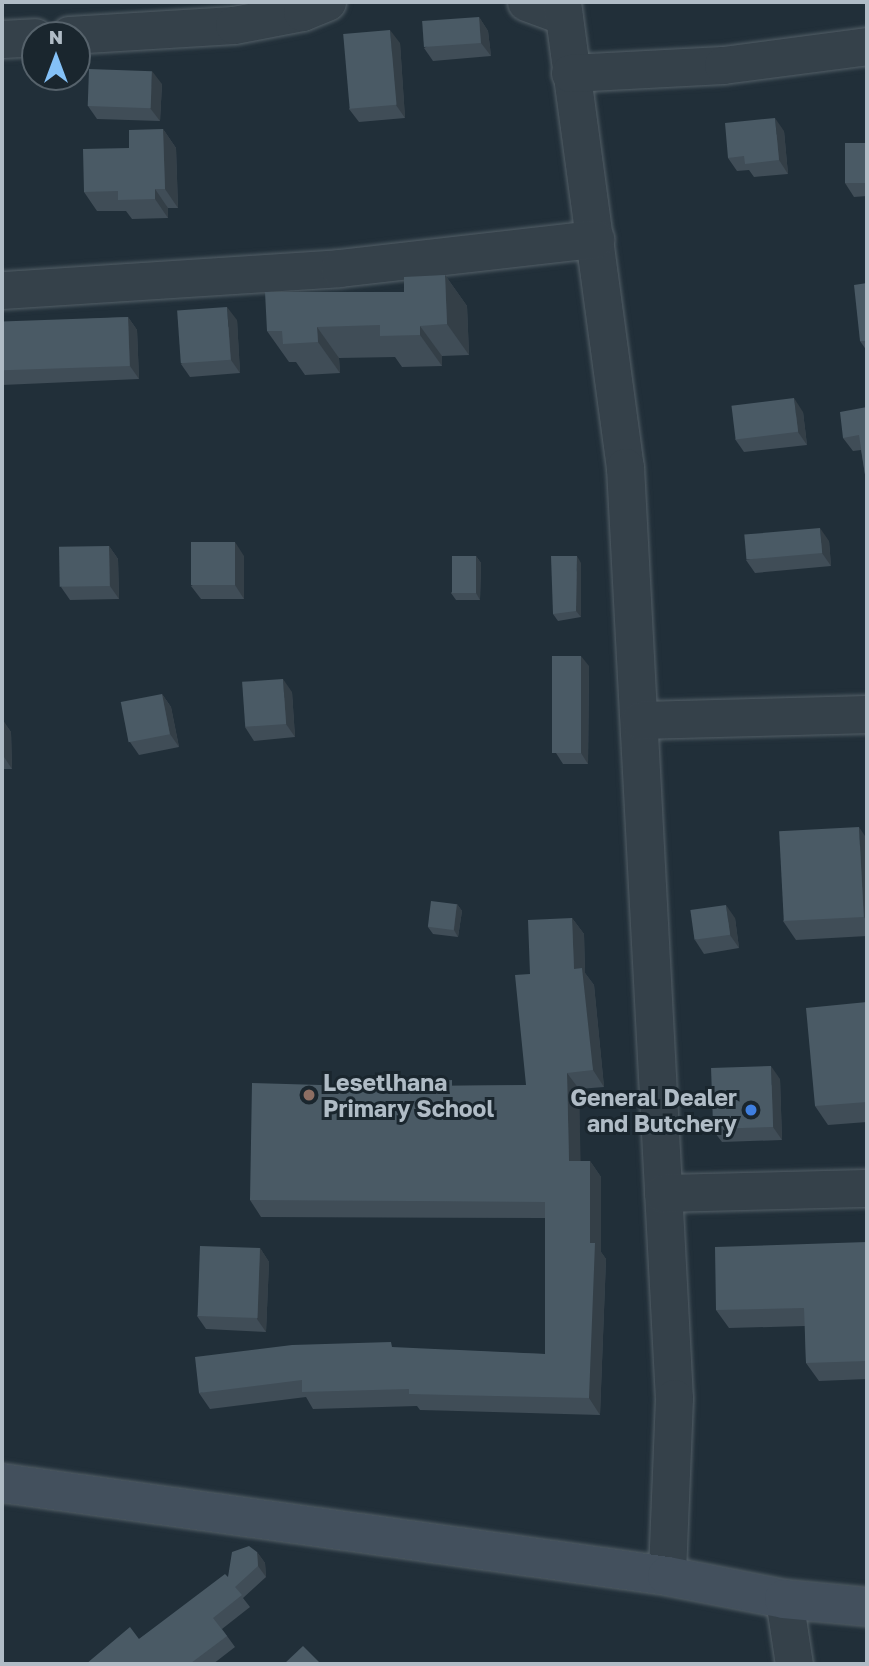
<!DOCTYPE html>
<html>
<head>
<meta charset="utf-8">
<style>
	body { margin:0 }
	#map { position:relative; width:869px; height:1666px; overflow:hidden; background:#212f39; font-family:"Golos Text",sans-serif }
	div>[style] { position:absolute }
	.roads { filter:drop-shadow(0 0 2px #535f67) drop-shadow(0 0 2px #535f67) }
	.street>* { height:37px; margin:-18.5px; padding:0 18.5px; transform-origin:18.5px; border-radius:18.5px; background:#35414a }
	.secondary>* { height:38px; margin:-19px; padding:0 19px; transform-origin:19px; border-radius:19px; background:#43505d }
	.wall>* { inset:0; background:#404d57 }
	.shaded-wall>* { inset:0; background:#343f47 }
	.building>* { inset:0; background:#4a5a65; transform-origin:0 0 }
	.dots>* { width:19px; height:19px; translate:-50% -50%; box-sizing:border-box; border:4px solid #1a262e; border-radius:50% }
	span { translate:-50% -50%; white-space:nowrap; text-align:center; line-height:1.15; -webkit-text-stroke:6px #1a262e; paint-order:stroke }
	.poi-label { font-size:23px; color:#b0bcc6; font-weight:700 }
	.left { translate:0 -50%; text-align:left }
	.right { translate:-100% -50%; text-align:right }
	.frame { position:absolute; inset:0; border:4px solid #b0bcc6; pointer-events:none }
	.north { position:absolute; left:21px; top:21px; width:70px; height:70px; box-sizing:border-box; background:#1a262e; border:2px solid #56626b; border-radius:50%; rotate:0deg; font-size:19px; font-weight:700; line-height:28px; text-align:center; color:#b0bcc6 }
	.north::after { content:''; display:block; margin:auto; width:24px; height:32px; background:#84c1f7; clip-path:polygon(50% 0,100% 100%,50% 72%,0 100%) }
</style>
</head>
<body>
<div id="map">
	<div class="roads">
		<div class="street">
			<div style="left:526px;top:2px;width:40px;rotate:20.2deg"></div>
			<div style="left:562px;top:2px;width:469px;rotate:82.3deg"></div>
			<div style="left:625px;top:467px;width:932px;rotate:86.99deg"></div>
			<div style="left:674px;top:1398px;width:178px;rotate:92.3deg"></div>
			<div style="left:69px;top:35px;width:165px;rotate:-3.5deg"></div>
			<div style="left:234px;top:25px;width:69px;rotate:-10.8deg"></div>
			<div style="left:302px;top:12px;width:27px;rotate:-22deg"></div>
			<div style="left:2px;top:39px;width:33px;rotate:-3deg"></div>
			<div style="left:570px;top:73px;width:153px;rotate:-3deg"></div>
			<div style="left:723px;top:65px;width:145px;rotate:-7.5deg"></div>
			<div style="left:2px;top:290px;width:338px;rotate:-3.7deg"></div>
			<div style="left:339px;top:268px;width:258px;rotate:-6.5deg"></div>
			<div style="left:640px;top:720px;width:227px;rotate:-1.5deg"></div>
			<div style="left:663px;top:1193px;width:204px;rotate:-1.4deg"></div>
			<div style="left:784px;top:1599px;width:66px;rotate:81.3deg"></div>
		</div>
		<div class="secondary">
			<div style="left:2px;top:1483px;width:671px;rotate:7.96deg"></div>
			<div style="left:667px;top:1576px;width:119px;rotate:11.1deg"></div>
			<div style="left:784px;top:1599px;width:83px;rotate:5.5deg"></div>
		</div>
	</div>
	<div class="wall">
		<div style="clip-path:polygon(479px 17px,488px 31px,491px 56px,433px 61px,424px 48px)"></div>
		<div style="clip-path:polygon(400px 43px,405px 118px,359px 122px,349px 109px)"></div>
		<div style="clip-path:polygon(162px 84px,160px 121px,97px 119px,88px 106px)"></div>
		<div style="clip-path:polygon(163px 129px,176px 148px,178px 208px,168px 208px,168px 218px,132px 219px,126px 211px,97px 211px,84px 192px,129px 148px)"></div>
		<div style="clip-path:polygon(784px 131px,788px 174px,754px 177px,749px 170px,737px 171px,728px 158px)"></div>
		<div style="clip-path:polygon(867px 143px,867px 196px,854px 197px,845px 183px)"></div>
		<div style="clip-path:polygon(445px 275px,467px 306px,469px 355px,442px 356px,442px 366px,402px 367px,395px 357px,339px 358px,340px 373px,305px 375px,296px 362px,289px 362px,267px 331px,404px 292px)"></div>
		<div style="clip-path:polygon(867px 283px,867px 351px,860px 341px)"></div>
		<div style="clip-path:polygon(128px 317px,137px 330px,139px 379px,2px 385px,2px 323px)"></div>
		<div style="clip-path:polygon(237px 320px,240px 373px,190px 377px,181px 364px)"></div>
		<div style="clip-path:polygon(867px 407px,867px 483px,866px 481px,861px 450px,853px 451px,843px 438px)"></div>
		<div style="clip-path:polygon(803px 412px,807px 445px,744px 452px,735px 439px)"></div>
		<div style="clip-path:polygon(829px 541px,831px 566px,755px 573px,746px 560px)"></div>
		<div style="clip-path:polygon(109px 546px,118px 559px,119px 599px,70px 600px,61px 587px)"></div>
		<div style="clip-path:polygon(244px 556px,244px 599px,201px 599px,191px 586px)"></div>
		<div style="clip-path:polygon(476px 556px,481px 563px,480px 600px,456px 600px,451px 593px)"></div>
		<div style="clip-path:polygon(581px 563px,581px 617px,558px 621px,553px 614px)"></div>
		<div style="clip-path:polygon(589px 666px,588px 764px,563px 764px,556px 753px)"></div>
		<div style="clip-path:polygon(292px 692px,295px 737px,254px 741px,245px 727px)"></div>
		<div style="clip-path:polygon(162px 694px,171px 707px,179px 747px,139px 755px,130px 742px)"></div>
		<div style="clip-path:polygon(2px 720px,11px 732px,12px 769px,2px 769px)"></div>
		<div style="clip-path:polygon(867px 839px,867px 936px,796px 940px,783px 921px)"></div>
		<div style="clip-path:polygon(457px 904px,462px 911px,458px 937px,433px 934px,428px 927px)"></div>
		<div style="clip-path:polygon(572px 918px,584px 934px,585px 973px,594px 985px,604px 1087px,579px 1089px,580px 1161px,590px 1161px,601px 1177px,601px 1252px,606px 1259px,600px 1415px,420px 1410px,417px 1406px,313px 1409px,306px 1397px,210px 1409px,199px 1393px,395px 1348px,545px 1354px,545px 1218px,261px 1217px,250px 1200px,355px 1086px,526px 1085px,530px 974px)"></div>
		<div style="clip-path:polygon(735px 918px,739px 948px,704px 954px,695px 940px)"></div>
		<div style="clip-path:polygon(867px 1002px,867px 1122px,828px 1125px,815px 1106px)"></div>
		<div style="clip-path:polygon(780px 1079px,782px 1140px,722px 1142px,712px 1129px)"></div>
		<div style="clip-path:polygon(867px 1242px,867px 1379px,819px 1381px,806px 1363px,805px 1326px,729px 1328px,716px 1310px)"></div>
		<div style="clip-path:polygon(260px 1248px,269px 1262px,266px 1332px,206px 1329px,197px 1316px)"></div>
		<div style="clip-path:polygon(257px 1552px,265px 1563px,266px 1577px,243px 1598px,250px 1607px,222px 1629px,235px 1647px,213px 1664px,86px 1664px,139px 1639px,228px 1577px)"></div>
	</div>
	<div class="shaded-wall">
		<div style="clip-path:polygon(479px 17px,488px 31px,491px 56px,481px 43px)"></div>
		<div style="clip-path:polygon(390px 30px,400px 43px,405px 118px,396px 105px)"></div>
		<div style="clip-path:polygon(152px 71px,162px 84px,160px 121px,150px 108px)"></div>
		<div style="clip-path:polygon(775px 118px,784px 131px,788px 174px,779px 160px)"></div>
		<div style="clip-path:polygon(163px 129px,176px 148px,178px 208px,165px 189px)"></div>
		<div style="clip-path:polygon(155px 189px,168px 208px,168px 218px,155px 199px)"></div>
		<div style="clip-path:polygon(445px 275px,467px 306px,469px 355px,447px 324px)"></div>
		<div style="clip-path:polygon(227px 307px,237px 320px,240px 373px,231px 360px)"></div>
		<div style="clip-path:polygon(128px 317px,137px 330px,139px 379px,130px 366px)"></div>
		<div style="clip-path:polygon(420px 326px,442px 356px,442px 366px,420px 335px)"></div>
		<div style="clip-path:polygon(317px 327px,339px 358px,340px 373px,318px 342px)"></div>
		<div style="clip-path:polygon(794px 398px,803px 412px,807px 445px,798px 432px)"></div>
		<div style="clip-path:polygon(820px 528px,829px 541px,831px 566px,822px 553px)"></div>
		<div style="clip-path:polygon(235px 542px,244px 556px,244px 599px,235px 585px)"></div>
		<div style="clip-path:polygon(109px 546px,118px 559px,119px 599px,110px 586px)"></div>
		<div style="clip-path:polygon(476px 556px,481px 563px,480px 600px,476px 593px)"></div>
		<div style="clip-path:polygon(577px 556px,581px 563px,581px 617px,576px 611px)"></div>
		<div style="clip-path:polygon(581px 656px,589px 666px,588px 764px,581px 753px)"></div>
		<div style="clip-path:polygon(283px 679px,292px 692px,295px 737px,286px 724px)"></div>
		<div style="clip-path:polygon(162px 694px,171px 707px,179px 747px,170px 734px)"></div>
		<div style="clip-path:polygon(3px 720px,11px 732px,12px 769px,4px 757px)"></div>
		<div style="clip-path:polygon(859px 827px,867px 839px,867px 922px,864px 917px)"></div>
		<div style="clip-path:polygon(457px 904px,462px 911px,458px 937px,454px 930px)"></div>
		<div style="clip-path:polygon(726px 905px,735px 918px,739px 948px,730px 935px)"></div>
		<div style="clip-path:polygon(572px 918px,584px 934px,585px 973px,594px 985px,604px 1087px,593px 1070px,574px 969px)"></div>
		<div style="clip-path:polygon(771px 1066px,780px 1079px,782px 1140px,773px 1127px)"></div>
		<div style="clip-path:polygon(567px 1073px,579px 1089px,581px 1177px,569px 1161px)"></div>
		<div style="clip-path:polygon(590px 1161px,601px 1177px,601px 1252px,606px 1259px,600px 1415px,589px 1398px)"></div>
		<div style="clip-path:polygon(260px 1248px,269px 1262px,266px 1332px,257px 1319px)"></div>
		<div style="clip-path:polygon(257px 1552px,265px 1563px,266px 1577px,258px 1566px)"></div>
	</div>
	<div class="building">
		<div style="left:479px;top:17px;width:26px;height:57px;rotate:86deg"></div>
		<div style="left:390px;top:30px;width:75px;height:47px;rotate:85deg"></div>
		<div style="left:89px;top:69px;width:63px;height:37px;rotate:2deg"></div>
		<div style="clip-path:polygon(775px 118px,779px 160px,745px 164px,744px 156px,728px 158px,725px 123px)"></div>
		<div style="clip-path:polygon(163px 129px,165px 189px,155px 189px,155px 199px,118px 200px,118px 191px,84px 192px,83px 149px,129px 148px,129px 130px)"></div>
		<div style="left:845px;top:143px;width:22px;height:40px"></div>
		<div style="clip-path:polygon(445px 275px,447px 324px,420px 326px,420px 335px,380px 336px,380px 325px,317px 327px,318px 342px,283px 344px,282px 331px,267px 331px,265px 292px,404px 292px,404px 277px)"></div>
		<div style="clip-path:polygon(867px 283px,867px 341px,860px 341px,854px 285px)"></div>
		<div style="left:227px;top:307px;width:53px;height:50px;rotate:86deg"></div>
		<div style="left:128px;top:317px;width:49px;height:126px;rotate:88deg"></div>
		<div style="left:794px;top:398px;width:34px;height:63px;rotate:83deg"></div>
		<div style="clip-path:polygon(867px 407px,867px 481px,866px 481px,859px 435px,843px 438px,840px 412px)"></div>
		<div style="left:820px;top:528px;width:25px;height:76px;rotate:85deg"></div>
		<div style="left:235px;top:542px;width:43px;height:44px;rotate:90deg"></div>
		<div style="left:109px;top:546px;width:40px;height:50px;rotate:89deg"></div>
		<div style="left:452px;top:556px;width:24px;height:37px"></div>
		<div style="clip-path:polygon(551px 556px,577px 556px,576px 611px,553px 614px)"></div>
		<div style="left:552px;top:656px;width:29px;height:97px"></div>
		<div style="left:283px;top:679px;width:45px;height:41px;rotate:86deg"></div>
		<div style="left:162px;top:694px;width:41px;height:42px;rotate:79deg"></div>
		<div style="clip-path:polygon(2px 720px,4px 757px,2px 757px)"></div>
		<div style="left:859px;top:827px;width:90px;height:80px;rotate:87deg"></div>
		<div style="left:431px;top:901px;width:26px;height:26px;rotate:7deg"></div>
		<div style="left:726px;top:905px;width:30px;height:36px;rotate:82deg"></div>
		<div style="clip-path:polygon(572px 918px,574px 969px,582px 968px,593px 1070px,567px 1073px,569px 1161px,590px 1161px,590px 1243px,595px 1243px,589px 1398px,409px 1394px,409px 1389px,302px 1392px,302px 1380px,199px 1393px,195px 1357px,292px 1345px,391px 1342px,392px 1347px,545px 1354px,545px 1202px,250px 1200px,252px 1083px,355px 1086px,452px 1080px,452px 1086px,526px 1085px,515px 975px,530px 974px,528px 920px)"></div>
		<div style="clip-path:polygon(867px 1002px,867px 1102px,815px 1106px,806px 1008px)"></div>
		<div style="left:771px;top:1066px;width:61px;height:60px;rotate:88deg"></div>
		<div style="clip-path:polygon(867px 1242px,867px 1361px,806px 1363px,804px 1308px,716px 1310px,715px 1247px)"></div>
		<div style="left:200px;top:1246px;width:60px;height:70px;rotate:2deg"></div>
		<div style="clip-path:polygon(249px 1546px,257px 1552px,258px 1566px,235px 1587px,242px 1595px,213px 1618px,227px 1636px,191px 1663px,193px 1664px,86px 1664px,130px 1627px,139px 1639px,225px 1574px,228px 1577px,232px 1552px)"></div>
		<div style="clip-path:polygon(303px 1646px,321px 1664px,284px 1664px)"></div>
	</div>
	<div class="dots">
		<div style="left:309px;top:1095px;background:#8d6e63"></div>
		<div style="left:751px;top:1110px;background:#3f7fe0"></div>
	</div>
	<div class="poi-label">
		<span class="left" style="left:323px;top:1095px">Lesetlhana<br>Primary School</span>
		<span class="right" style="left:737px;top:1110px">General Dealer<br>and Butchery</span>
	</div>
	<div class="frame"></div>
	<div class="north">N</div>
</div>
</body>
</html>
